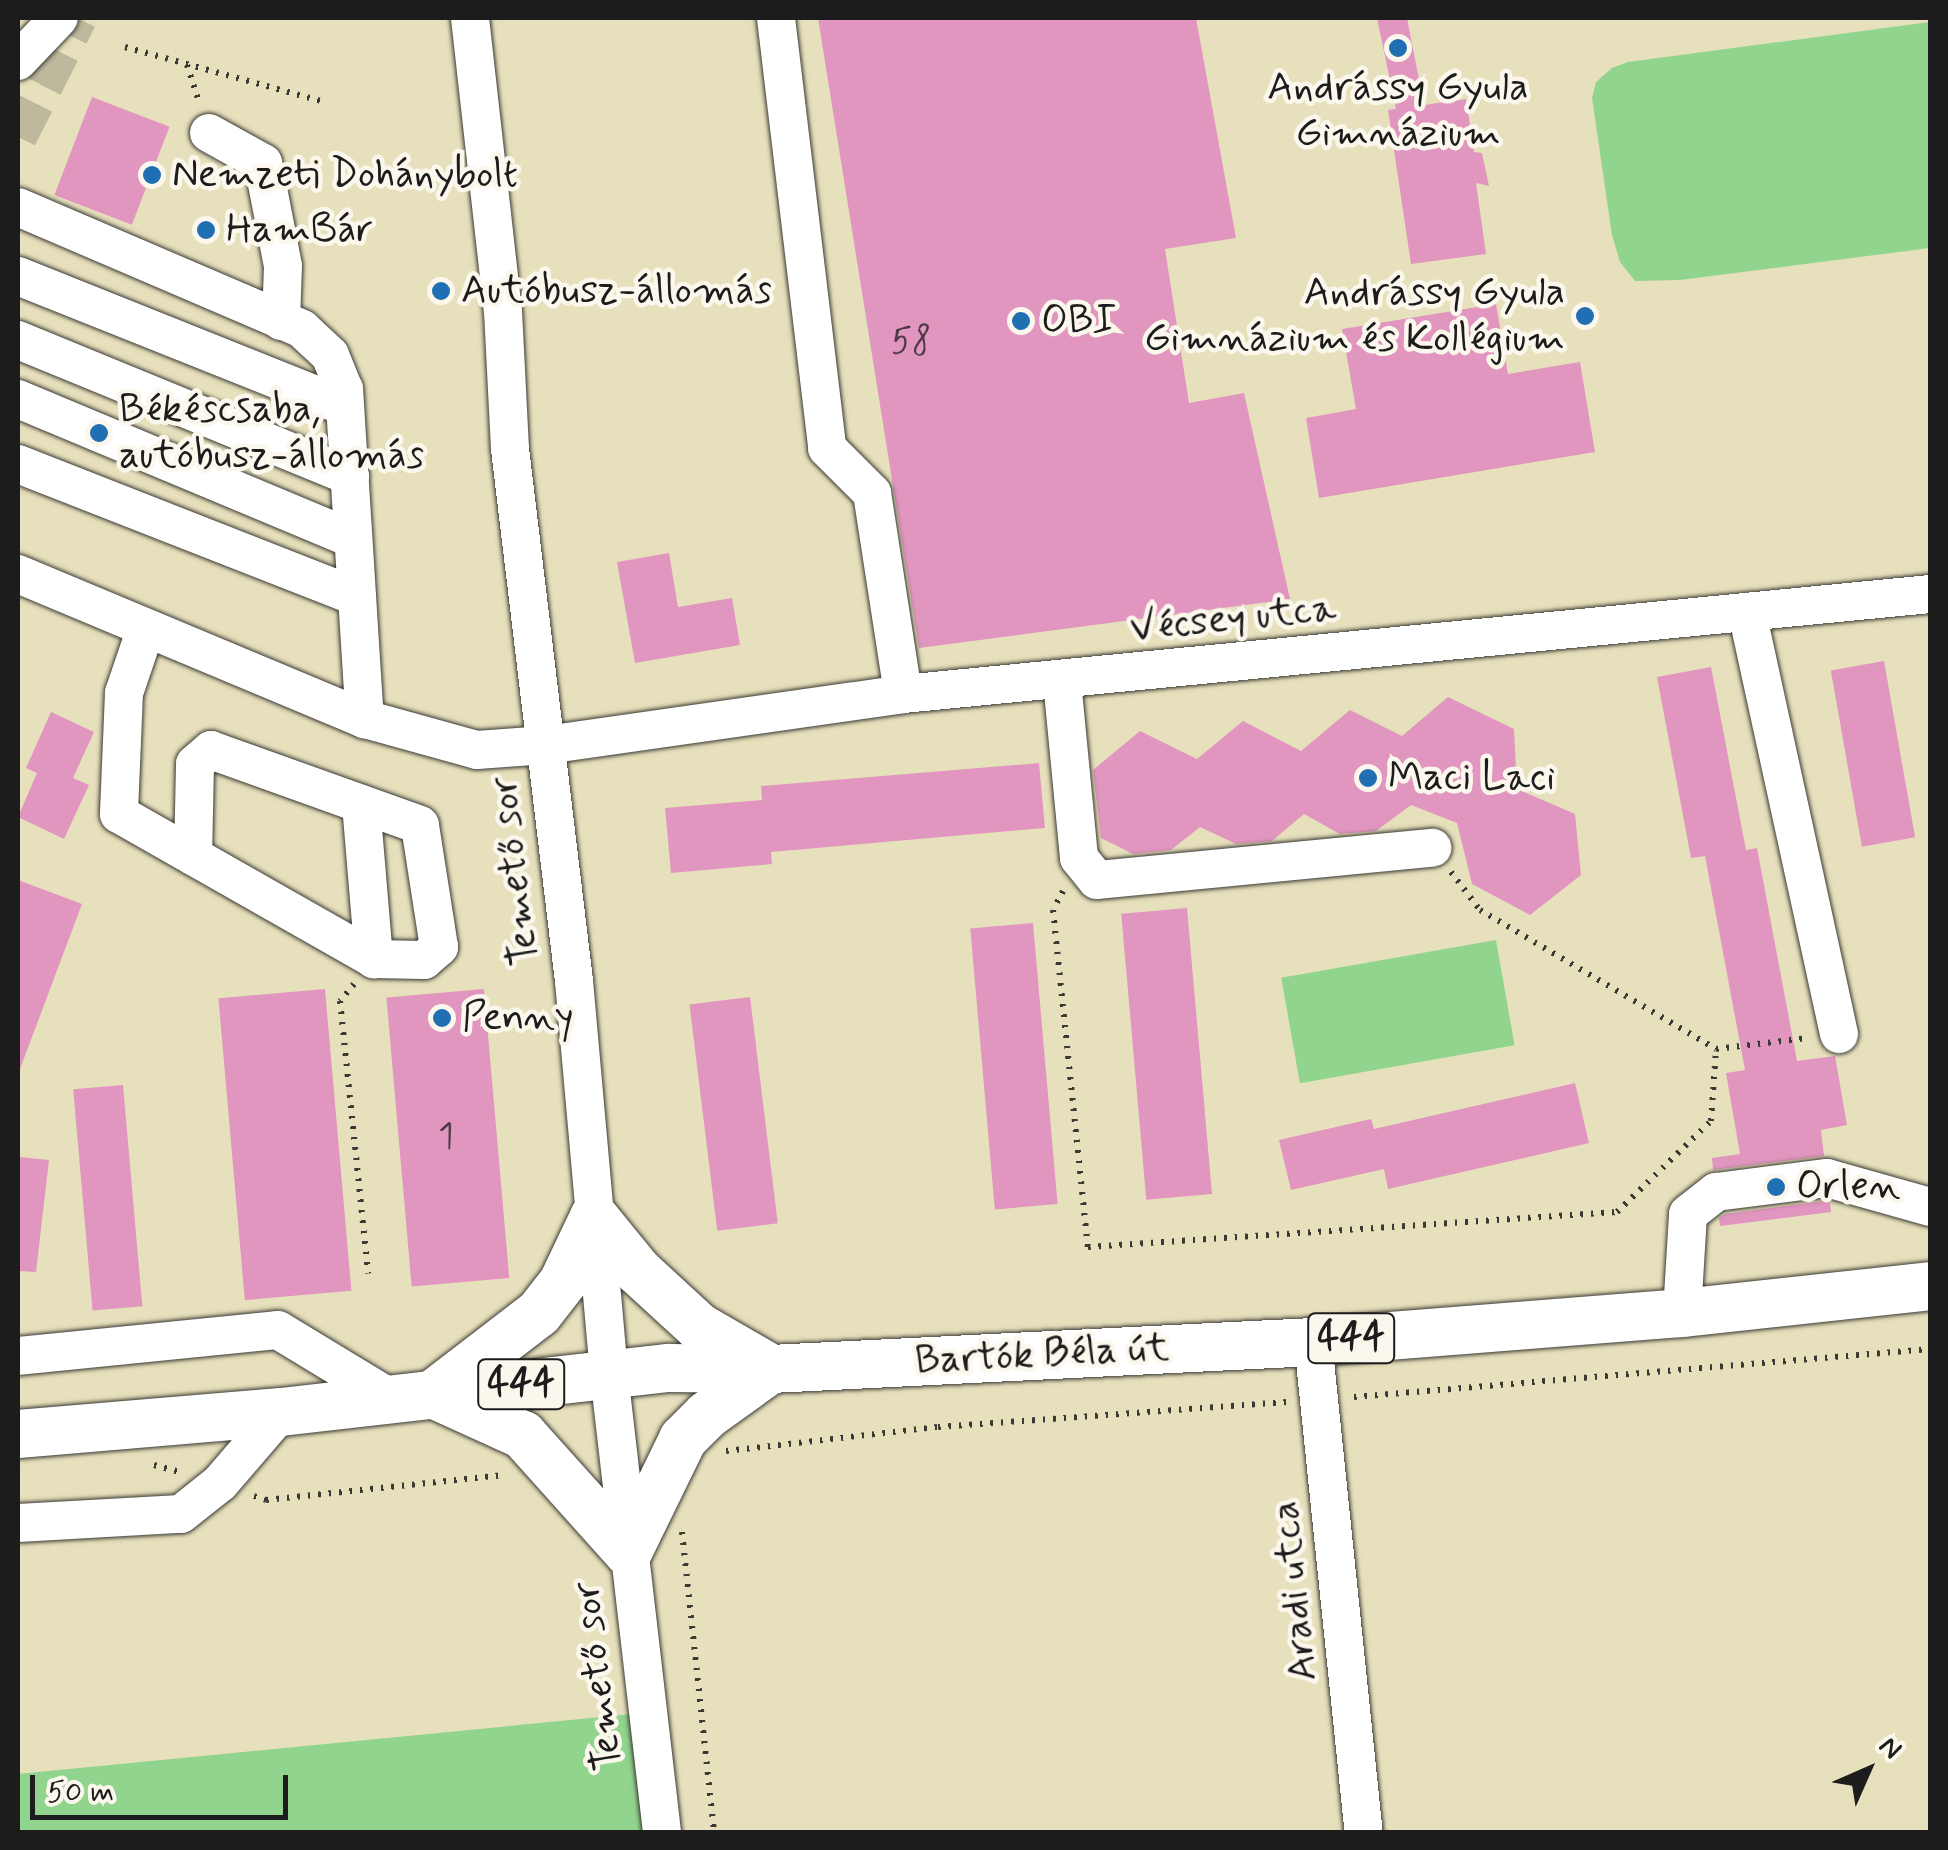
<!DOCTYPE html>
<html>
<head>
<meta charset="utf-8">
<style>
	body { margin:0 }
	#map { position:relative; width:1948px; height:1850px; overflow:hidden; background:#e7e0bc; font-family:Mynerve,sans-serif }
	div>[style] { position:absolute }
	.green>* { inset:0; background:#91d48d; transform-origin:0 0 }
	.building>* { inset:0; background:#e196bf; transform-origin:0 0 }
	.minor-tunnel>* { height:38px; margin-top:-19px; transform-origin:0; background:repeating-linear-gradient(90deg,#beb99c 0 38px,transparent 0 57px) }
	.path>* { height:6px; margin-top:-3px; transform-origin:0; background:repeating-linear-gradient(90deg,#3a3934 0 2.5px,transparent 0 10.5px) }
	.roads { filter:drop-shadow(0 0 2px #3a3934) drop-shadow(0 0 2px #3a3934) }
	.minor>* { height:38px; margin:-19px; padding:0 19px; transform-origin:19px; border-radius:19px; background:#fff }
	.major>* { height:48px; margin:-24px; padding:0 24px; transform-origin:24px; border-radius:24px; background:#fff }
	.dots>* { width:28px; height:28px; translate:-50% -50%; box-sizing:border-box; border:5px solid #fbf7ec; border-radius:50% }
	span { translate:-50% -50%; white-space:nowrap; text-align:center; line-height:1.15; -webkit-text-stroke:9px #fbf7ec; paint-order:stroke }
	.number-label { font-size:35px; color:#4d3a45 }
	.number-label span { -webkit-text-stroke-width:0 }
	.shield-label span { padding:2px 8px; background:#fbf7ec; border:2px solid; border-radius:8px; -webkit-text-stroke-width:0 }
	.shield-label { font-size:38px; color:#1c1c1c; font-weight:700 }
	.poi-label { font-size:40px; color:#1c1c1c }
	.left { translate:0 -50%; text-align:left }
	.right { translate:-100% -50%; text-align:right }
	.street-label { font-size:40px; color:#1c1c1c }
	.frame { position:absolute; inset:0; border:20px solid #1c1c1c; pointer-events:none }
	.north { position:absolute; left:1818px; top:1720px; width:100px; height:100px; -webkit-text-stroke:8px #fbf7ec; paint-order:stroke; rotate:45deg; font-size:28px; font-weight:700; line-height:40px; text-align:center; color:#1c1c1c }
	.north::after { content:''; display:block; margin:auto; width:35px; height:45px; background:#1c1c1c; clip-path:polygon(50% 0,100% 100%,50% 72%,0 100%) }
	.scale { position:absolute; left:30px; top:1775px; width:258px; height:45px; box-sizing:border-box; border:5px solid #1c1c1c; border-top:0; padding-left:12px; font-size:30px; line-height:35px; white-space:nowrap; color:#1c1c1c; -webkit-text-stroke:8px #fbf7ec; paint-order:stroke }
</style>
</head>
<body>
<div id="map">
	<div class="green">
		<div style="clip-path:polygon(1930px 22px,1930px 248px,1680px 280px,1635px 281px,1620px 262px,1612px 235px,1592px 98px,1596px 82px,1612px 68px,1628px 62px)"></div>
		<div style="left:1496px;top:940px;width:107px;height:218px;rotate:80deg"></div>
		<div style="clip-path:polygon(642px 1713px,652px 1832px,18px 1832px,18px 1774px)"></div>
	</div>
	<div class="building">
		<div style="clip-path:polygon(818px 18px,1196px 18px,1236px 238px,1165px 249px,1189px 403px,1244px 393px,1290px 599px,919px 648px)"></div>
		<div style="clip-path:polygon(1377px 18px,1407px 18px,1424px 105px,1466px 99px,1474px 152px,1482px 153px,1489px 186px,1476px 183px,1486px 254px,1411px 264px,1388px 110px,1396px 109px)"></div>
		<div style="left:92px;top:97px;width:83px;height:105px;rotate:21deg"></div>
		<div style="clip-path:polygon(1496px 304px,1508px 374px,1580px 362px,1595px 452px,1319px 498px,1306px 418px,1356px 409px,1342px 329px)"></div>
		<div style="clip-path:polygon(669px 553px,678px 607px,732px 598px,740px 645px,635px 663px,617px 562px)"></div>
		<div style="left:1884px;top:661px;width:179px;height:54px;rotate:80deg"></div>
		<div style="clip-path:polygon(1711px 667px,1746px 850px,1757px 848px,1797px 1061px,1835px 1056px,1847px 1125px,1821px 1130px,1824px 1156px,1713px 1170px,1712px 1158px,1740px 1154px,1726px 1073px,1745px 1070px,1705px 856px,1691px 858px,1657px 677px)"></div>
		<div style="clip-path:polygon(1448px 697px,1514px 729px,1517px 789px,1575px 814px,1581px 875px,1530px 915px,1472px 884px,1457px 823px,1411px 805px,1376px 831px,1340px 834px,1304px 814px,1272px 841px,1236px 844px,1200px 827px,1171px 850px,1133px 854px,1101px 838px,1093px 770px,1140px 731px,1197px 759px,1243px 721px,1301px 751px,1350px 710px,1402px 736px)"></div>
		<div style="clip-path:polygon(51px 712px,94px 732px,73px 778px,89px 785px,64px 839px,18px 817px,37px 773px,26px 768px)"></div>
		<div style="clip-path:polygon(1039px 763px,1045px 828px,771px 852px,772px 864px,671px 873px,665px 808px,762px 800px,761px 786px)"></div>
		<div style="clip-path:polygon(18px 880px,82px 904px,20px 1069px,18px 1069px)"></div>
		<div style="left:1187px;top:908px;width:287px;height:66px;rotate:85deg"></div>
		<div style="left:1033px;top:923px;width:282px;height:63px;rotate:85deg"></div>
		<div style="left:325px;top:989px;width:303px;height:107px;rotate:85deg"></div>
		<div style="left:484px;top:989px;width:290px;height:98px;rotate:85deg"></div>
		<div style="left:750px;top:997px;width:228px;height:61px;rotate:83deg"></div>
		<div style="clip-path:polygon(1575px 1083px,1589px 1143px,1388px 1189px,1384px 1169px,1291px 1190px,1279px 1140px,1371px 1119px,1374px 1129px)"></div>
		<div style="left:123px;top:1085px;width:222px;height:50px;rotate:85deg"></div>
		<div style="clip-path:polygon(20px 1157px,49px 1160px,36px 1272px,18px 1271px)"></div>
		<div style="clip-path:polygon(1825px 1201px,1830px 1202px,1831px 1212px,1720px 1226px,1719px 1218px,1725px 1214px)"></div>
	</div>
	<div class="minor-tunnel">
		<div style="left:18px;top:137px;width:133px;rotate:-63.2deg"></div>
	</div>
	<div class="path">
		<div style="left:125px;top:47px;width:203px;rotate:15.4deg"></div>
		<div style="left:187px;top:65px;width:38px;rotate:72deg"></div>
		<div style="left:1451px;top:872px;width:48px;rotate:52.7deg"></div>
		<div style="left:1480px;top:910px;width:274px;rotate:30.5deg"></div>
		<div style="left:1716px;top:1049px;width:92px;rotate:-6.9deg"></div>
		<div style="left:1063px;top:891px;width:21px;rotate:118deg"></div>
		<div style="left:1053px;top:910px;width:339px;rotate:84.1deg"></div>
		<div style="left:1088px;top:1247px;width:530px;rotate:-3.79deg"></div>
		<div style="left:1617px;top:1212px;width:131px;rotate:-44.1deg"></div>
		<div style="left:1711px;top:1121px;width:72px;rotate:-86deg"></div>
		<div style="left:354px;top:984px;width:22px;rotate:129deg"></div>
		<div style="left:340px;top:1001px;width:274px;rotate:84.1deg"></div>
		<div style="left:1354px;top:1397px;width:578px;rotate:-4.76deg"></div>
		<div style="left:726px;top:1451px;width:213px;rotate:-6.5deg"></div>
		<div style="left:938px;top:1427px;width:350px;rotate:-4.1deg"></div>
		<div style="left:154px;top:1465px;width:27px;rotate:15deg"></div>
		<div style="left:254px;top:1496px;width:13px;rotate:18deg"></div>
		<div style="left:266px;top:1500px;width:239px;rotate:-6deg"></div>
		<div style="left:682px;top:1532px;width:302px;rotate:83.9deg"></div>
	</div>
	<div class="roads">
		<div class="minor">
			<div style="left:470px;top:18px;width:295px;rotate:83.6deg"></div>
			<div style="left:503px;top:311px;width:138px;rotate:87.1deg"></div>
			<div style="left:510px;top:449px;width:536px;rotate:83.14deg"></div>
			<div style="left:574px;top:981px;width:395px;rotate:84.9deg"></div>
			<div style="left:609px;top:1374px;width:461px;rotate:83.4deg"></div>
			<div style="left:776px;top:18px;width:433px;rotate:83.2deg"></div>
			<div style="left:827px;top:448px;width:64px;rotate:45deg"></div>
			<div style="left:872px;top:493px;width:203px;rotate:81.2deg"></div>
			<div style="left:18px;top:61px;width:59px;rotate:-46.4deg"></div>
			<div style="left:209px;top:133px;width:62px;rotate:29.1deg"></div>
			<div style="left:263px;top:163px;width:105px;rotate:79deg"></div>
			<div style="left:283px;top:266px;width:55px;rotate:92.1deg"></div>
			<div style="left:18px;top:207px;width:309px;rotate:23.2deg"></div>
			<div style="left:302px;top:329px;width:38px;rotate:43deg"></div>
			<div style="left:330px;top:355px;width:37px;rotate:68deg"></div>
			<div style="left:344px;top:389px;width:331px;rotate:86.4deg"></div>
			<div style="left:18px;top:276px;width:352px;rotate:21.8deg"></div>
			<div style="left:18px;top:340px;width:359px;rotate:22.3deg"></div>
			<div style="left:18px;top:399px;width:363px;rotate:22.7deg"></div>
			<div style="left:18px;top:464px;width:364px;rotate:21.4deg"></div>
			<div style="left:18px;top:574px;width:376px;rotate:22.7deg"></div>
			<div style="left:365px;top:719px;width:116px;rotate:15.5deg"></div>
			<div style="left:477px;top:750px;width:69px;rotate:-4.1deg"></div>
			<div style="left:546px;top:745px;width:361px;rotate:-8.1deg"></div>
			<div style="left:903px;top:694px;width:1032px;rotate:-5.56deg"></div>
			<div style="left:1747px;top:612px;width:432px;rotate:77.7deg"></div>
			<div style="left:146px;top:628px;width:69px;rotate:108.7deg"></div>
			<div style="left:124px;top:693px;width:121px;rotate:92.4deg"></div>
			<div style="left:119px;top:814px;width:293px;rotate:29.6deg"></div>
			<div style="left:374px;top:959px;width:50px;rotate:1.1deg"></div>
			<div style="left:424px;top:960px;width:20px;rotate:-41deg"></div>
			<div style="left:439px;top:947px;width:123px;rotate:-98.9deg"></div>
			<div style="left:420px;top:825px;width:222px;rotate:-160.3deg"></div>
			<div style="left:211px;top:750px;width:21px;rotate:139deg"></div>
			<div style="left:195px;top:764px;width:92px;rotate:91.2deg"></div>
			<div style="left:1062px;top:681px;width:178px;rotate:84.5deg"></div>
			<div style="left:1079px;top:858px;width:28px;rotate:51deg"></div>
			<div style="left:1097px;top:880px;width:337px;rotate:-5.5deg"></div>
			<div style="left:361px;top:804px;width:156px;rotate:85.2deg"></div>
			<div style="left:1682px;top:1313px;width:99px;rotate:-86.5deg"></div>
			<div style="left:1688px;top:1214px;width:36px;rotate:-38deg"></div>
			<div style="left:1716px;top:1192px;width:112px;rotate:-7.2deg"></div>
			<div style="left:1827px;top:1178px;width:107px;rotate:15.7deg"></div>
			<div style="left:1313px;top:1342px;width:493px;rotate:84.1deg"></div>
			<div style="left:18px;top:1356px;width:261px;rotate:-5.7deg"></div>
			<div style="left:278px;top:1330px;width:133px;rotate:31.2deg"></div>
			<div style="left:18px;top:1523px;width:163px;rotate:-3.2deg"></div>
			<div style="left:181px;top:1514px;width:50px;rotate:-38.5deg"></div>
			<div style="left:220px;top:1483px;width:94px;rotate:-49.3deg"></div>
		</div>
		<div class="major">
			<div style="left:436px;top:1392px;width:130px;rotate:-37.5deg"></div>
			<div style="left:539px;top:1313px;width:39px;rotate:-52deg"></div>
			<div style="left:563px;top:1282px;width:72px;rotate:-64.5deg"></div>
			<div style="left:594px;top:1217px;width:70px;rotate:50.8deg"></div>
			<div style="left:638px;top:1271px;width:83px;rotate:42.6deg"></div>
			<div style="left:699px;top:1327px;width:80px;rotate:30.1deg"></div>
			<div style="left:433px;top:1394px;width:99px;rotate:24.5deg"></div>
			<div style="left:523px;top:1435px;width:157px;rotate:48.1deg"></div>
			<div style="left:628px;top:1552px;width:126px;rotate:-64deg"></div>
			<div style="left:683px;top:1439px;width:34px;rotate:-45deg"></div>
			<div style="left:707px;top:1415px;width:79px;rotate:-35.7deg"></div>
			<div style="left:18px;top:1434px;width:264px;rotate:-4.8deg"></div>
			<div style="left:281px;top:1412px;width:390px;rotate:-6.5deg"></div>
			<div style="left:669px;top:1368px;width:102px;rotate:0.6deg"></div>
			<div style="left:771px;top:1369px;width:543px;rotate:-2.85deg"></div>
			<div style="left:1313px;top:1342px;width:370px;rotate:-4.5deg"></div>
			<div style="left:1682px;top:1313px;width:249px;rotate:-6.2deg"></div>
		</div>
	</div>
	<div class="dots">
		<div style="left:1398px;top:48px;background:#1f6fb2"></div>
		<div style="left:152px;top:175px;background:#1f6fb2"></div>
		<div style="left:206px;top:230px;background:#1f6fb2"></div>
		<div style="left:441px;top:291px;background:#1f6fb2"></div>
		<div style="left:1585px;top:316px;background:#1f6fb2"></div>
		<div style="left:1021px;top:321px;background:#1f6fb2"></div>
		<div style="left:99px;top:433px;background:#1f6fb2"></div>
		<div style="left:1368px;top:778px;background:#1f6fb2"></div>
		<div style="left:442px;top:1018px;background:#1f6fb2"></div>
		<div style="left:1776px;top:1187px;background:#1f6fb2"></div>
	</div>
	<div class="number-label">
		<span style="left:911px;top:342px">58</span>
		<span style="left:446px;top:1137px">1</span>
	</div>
	<div class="shield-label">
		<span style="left:1351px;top:1338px">444</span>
		<span style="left:521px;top:1384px">444</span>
	</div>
	<div class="poi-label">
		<span style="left:1398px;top:111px">Andrássy Gyula<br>Gimnázium</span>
		<span class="left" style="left:172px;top:175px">Nemzeti Dohánybolt</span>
		<span class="left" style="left:226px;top:230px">HamBár</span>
		<span class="left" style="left:461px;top:291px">Autóbusz-állomás</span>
		<span class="right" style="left:1565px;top:316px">Andrássy Gyula<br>Gimnázium és Kollégium</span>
		<span class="left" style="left:1041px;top:321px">OBI</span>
		<span class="left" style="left:119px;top:433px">Békéscsaba,<br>autóbusz-állomás</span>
		<span class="left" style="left:1388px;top:778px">Maci Laci</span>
		<span class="left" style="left:462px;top:1018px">Penny</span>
		<span class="left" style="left:1796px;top:1187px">Orlen</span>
	</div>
	<div class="street-label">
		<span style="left:1233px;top:619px;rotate:-6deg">Vécsey utca</span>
		<span style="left:515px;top:871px;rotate:-97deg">Temető sor</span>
		<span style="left:1042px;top:1355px;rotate:-3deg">Bartók Béla út</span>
		<span style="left:1295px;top:1591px;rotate:-96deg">Aradi utca</span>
		<span style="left:598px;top:1676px;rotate:-97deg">Temető sor</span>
	</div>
	<div class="frame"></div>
	<div class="north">N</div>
	<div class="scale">50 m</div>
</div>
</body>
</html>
